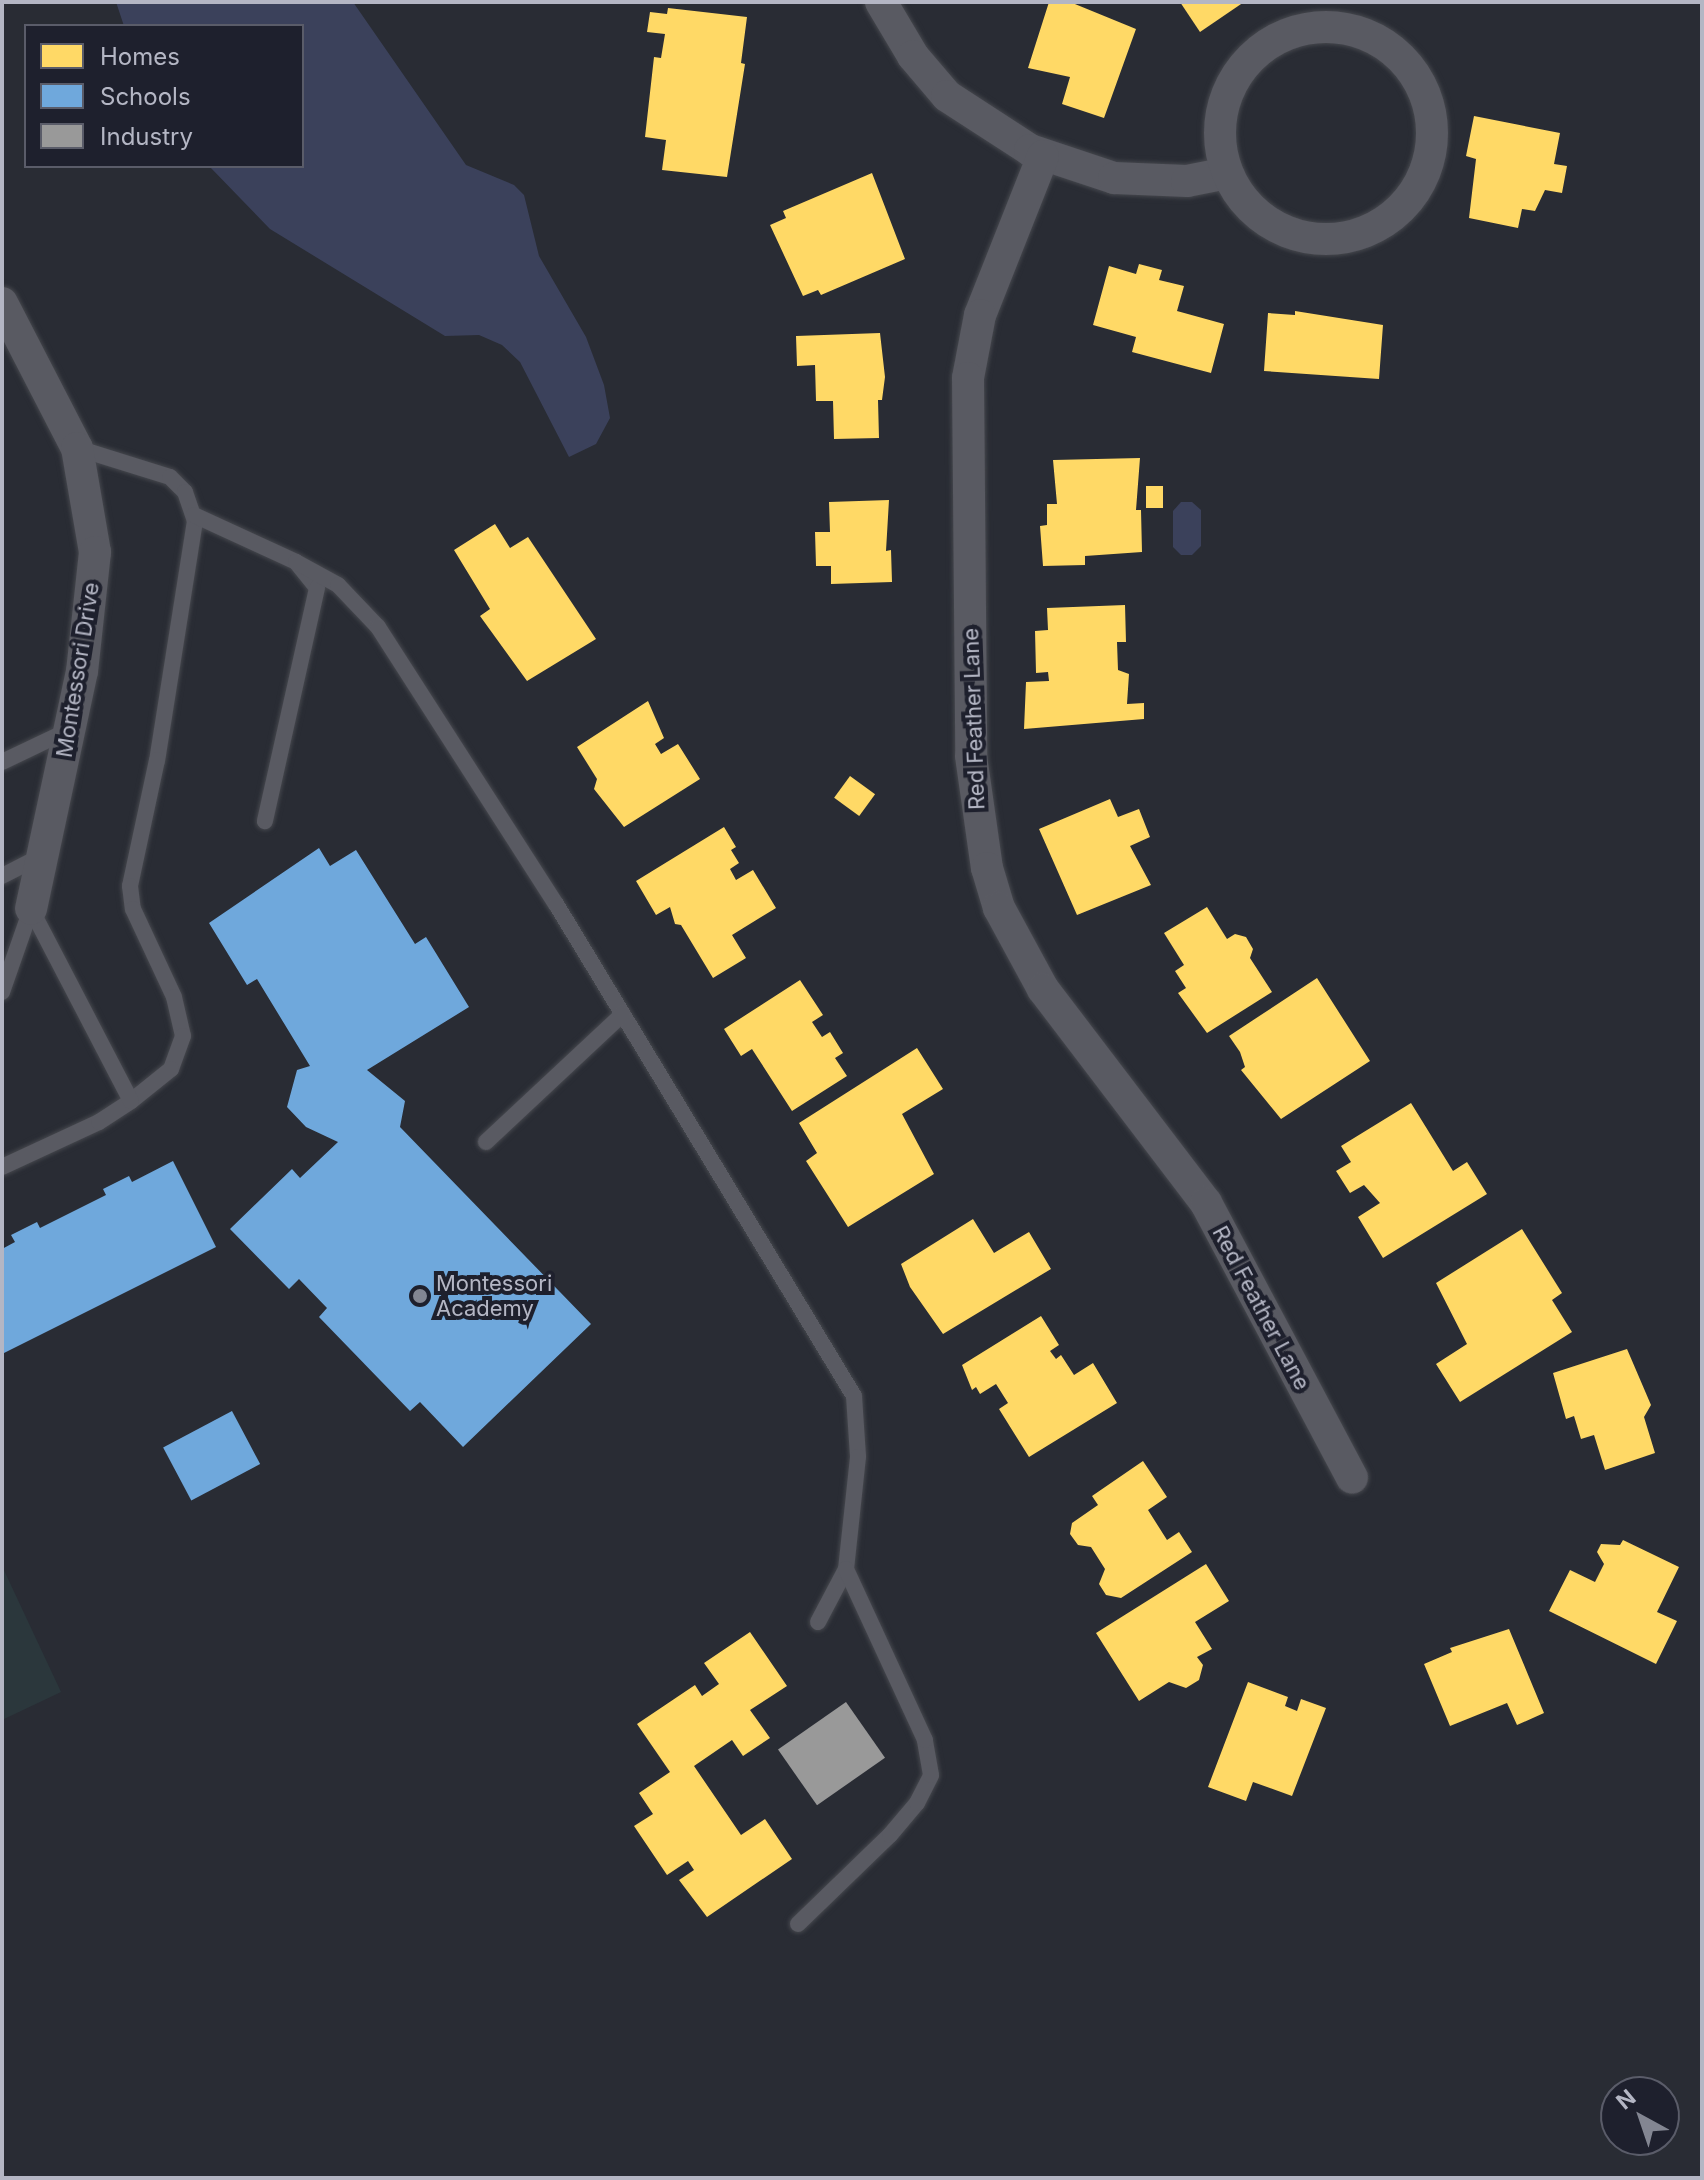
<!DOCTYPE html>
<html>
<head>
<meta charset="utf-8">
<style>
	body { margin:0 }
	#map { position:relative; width:1704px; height:2180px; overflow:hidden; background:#292c34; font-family:Inter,sans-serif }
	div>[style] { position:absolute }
	.green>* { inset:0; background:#2b373c }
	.water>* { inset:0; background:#3b415b }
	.homes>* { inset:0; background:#ffd966; transform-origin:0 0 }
	.schools>* { inset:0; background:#6fa8dc; transform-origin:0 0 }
	.industry>* { inset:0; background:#999; transform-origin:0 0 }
	.roads { filter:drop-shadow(0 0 2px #45474d) drop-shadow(0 0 2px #45474d) }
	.service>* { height:16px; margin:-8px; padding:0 8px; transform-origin:8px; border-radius:8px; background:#595a62 }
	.minor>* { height:32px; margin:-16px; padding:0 16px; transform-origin:16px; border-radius:16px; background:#595a62 }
	.minor>.ring { margin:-16px; padding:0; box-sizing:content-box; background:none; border:32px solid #595a62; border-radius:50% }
	.dots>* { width:22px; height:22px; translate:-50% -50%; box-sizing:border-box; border:4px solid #1e202d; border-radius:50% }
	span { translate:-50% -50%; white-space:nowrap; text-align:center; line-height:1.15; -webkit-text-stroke:8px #1e202d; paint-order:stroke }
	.street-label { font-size:22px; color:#b4b6c4 }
	.poi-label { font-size:22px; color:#b4b6c4 }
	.left { translate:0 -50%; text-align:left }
	.frame { position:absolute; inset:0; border:4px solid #b4b6c4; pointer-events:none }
	.legend { position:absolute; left:24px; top:24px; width:280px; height:144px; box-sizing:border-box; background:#1e202d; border:2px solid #5a5c69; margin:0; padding:10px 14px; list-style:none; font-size:24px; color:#b4b6c4 }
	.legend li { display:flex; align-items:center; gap:16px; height:40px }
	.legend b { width:40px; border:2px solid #5a5c69 }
	.north { position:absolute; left:1600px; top:2076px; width:80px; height:80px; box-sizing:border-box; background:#1e202d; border:2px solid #5a5c69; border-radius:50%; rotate:320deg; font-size:22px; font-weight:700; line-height:32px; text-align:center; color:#b4b6c4 }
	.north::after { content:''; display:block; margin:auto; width:28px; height:36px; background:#838692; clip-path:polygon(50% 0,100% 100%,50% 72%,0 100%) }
</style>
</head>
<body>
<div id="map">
	<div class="green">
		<div style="clip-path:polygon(2px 1566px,61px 1692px,2px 1720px)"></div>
	</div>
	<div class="water">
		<div style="clip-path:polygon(116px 2px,353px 2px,466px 165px,514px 185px,524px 195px,539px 256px,586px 337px,604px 385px,610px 418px,596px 444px,569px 457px,520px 362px,502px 345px,479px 335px,445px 336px,270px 229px,209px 166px,302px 166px,302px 26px,124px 26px)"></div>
		<div style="clip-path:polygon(1181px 502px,1192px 502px,1201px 510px,1201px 546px,1192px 555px,1181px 555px,1173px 547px,1173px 511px)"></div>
	</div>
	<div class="homes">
		<div style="clip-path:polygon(1049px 2px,1070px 2px,1136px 29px,1104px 118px,1062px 104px,1070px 77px,1028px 68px)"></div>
		<div style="clip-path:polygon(1180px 2px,1244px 2px,1200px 32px)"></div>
		<div style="clip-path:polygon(668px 8px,747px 17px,741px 63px,745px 64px,727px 177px,662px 170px,666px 140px,645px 137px,654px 57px,661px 58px,665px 34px,647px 32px,650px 12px,667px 14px)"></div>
		<div style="clip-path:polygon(1474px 116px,1560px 133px,1554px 164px,1567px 166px,1562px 193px,1545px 190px,1535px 211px,1522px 209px,1518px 228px,1469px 218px,1476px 159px,1466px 156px)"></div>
		<div style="clip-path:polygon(872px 173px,905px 259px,821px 295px,818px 290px,803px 296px,770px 225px,786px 218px,783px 211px)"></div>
		<div style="clip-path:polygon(1139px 264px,1162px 270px,1159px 280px,1184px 286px,1177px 311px,1224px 324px,1211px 373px,1132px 352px,1136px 337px,1093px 325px,1109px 266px,1136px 274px)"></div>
		<div style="clip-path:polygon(1295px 311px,1383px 325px,1379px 379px,1264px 371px,1268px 313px,1295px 315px)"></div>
		<div style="clip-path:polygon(880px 333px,885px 377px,882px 400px,878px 400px,879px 438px,834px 439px,833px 401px,816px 401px,815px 365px,797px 366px,796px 336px)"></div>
		<div style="clip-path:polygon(1140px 458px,1136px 510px,1141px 510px,1142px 552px,1085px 556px,1085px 565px,1043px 566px,1040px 526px,1047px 525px,1047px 504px,1057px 504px,1053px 460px)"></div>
		<div style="left:1163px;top:486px;width:22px;height:17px;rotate:90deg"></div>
		<div style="clip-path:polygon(889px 500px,886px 551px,891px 550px,892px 582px,831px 584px,831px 566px,816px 566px,815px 532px,830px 532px,829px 502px)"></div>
		<div style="clip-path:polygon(495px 524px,510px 548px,528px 537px,596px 639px,527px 681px,480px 616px,490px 609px,454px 550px)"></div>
		<div style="clip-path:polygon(1125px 605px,1126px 642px,1117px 642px,1118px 670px,1129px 674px,1127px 704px,1144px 703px,1144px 719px,1024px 729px,1026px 682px,1049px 681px,1048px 672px,1036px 673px,1035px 631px,1048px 630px,1047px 608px)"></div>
		<div style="clip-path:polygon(648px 701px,664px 738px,655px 744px,661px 754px,678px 744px,700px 779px,624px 827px,594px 789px,597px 779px,577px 747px)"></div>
		<div style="left:850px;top:776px;width:31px;height:27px;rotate:36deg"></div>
		<div style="clip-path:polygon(1110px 799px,1118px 817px,1139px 809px,1150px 837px,1130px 846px,1151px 885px,1077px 915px,1039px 829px)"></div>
		<div style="clip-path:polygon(724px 827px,736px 847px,731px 850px,739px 863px,730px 869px,736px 880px,753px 870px,776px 908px,732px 935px,746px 958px,713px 978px,681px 925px,675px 924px,670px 907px,656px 915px,636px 881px)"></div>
		<div style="clip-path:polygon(1207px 907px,1227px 939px,1235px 934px,1246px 937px,1253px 949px,1250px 958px,1272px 992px,1207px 1033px,1178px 993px,1186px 988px,1175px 971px,1184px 965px,1164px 933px)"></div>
		<div style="clip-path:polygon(1317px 978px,1370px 1061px,1281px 1119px,1241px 1070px,1245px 1067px,1240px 1052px,1229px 1036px)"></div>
		<div style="clip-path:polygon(800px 980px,823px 1015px,812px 1022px,822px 1037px,830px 1032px,843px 1053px,835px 1058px,847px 1076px,792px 1111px,752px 1049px,741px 1056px,724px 1029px)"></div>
		<div style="clip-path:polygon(917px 1048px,943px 1089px,902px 1114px,934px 1174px,848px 1227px,806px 1161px,817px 1153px,799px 1123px)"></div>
		<div style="clip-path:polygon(1411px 1103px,1453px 1171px,1467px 1162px,1487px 1194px,1383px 1258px,1358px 1217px,1380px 1203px,1364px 1185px,1350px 1193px,1336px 1171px,1351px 1162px,1341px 1146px)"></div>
		<div style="clip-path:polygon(973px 1219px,994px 1253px,1029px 1232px,1051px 1269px,943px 1334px,910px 1287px,901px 1264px)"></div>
		<div style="clip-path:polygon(1522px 1229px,1562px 1293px,1552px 1300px,1572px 1332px,1460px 1402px,1436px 1364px,1467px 1344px,1436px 1283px)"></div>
		<div style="clip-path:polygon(1041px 1316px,1059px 1345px,1050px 1351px,1056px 1359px,1061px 1355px,1074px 1375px,1093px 1363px,1117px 1403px,1029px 1457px,999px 1409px,1008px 1403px,996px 1384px,980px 1394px,976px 1387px,972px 1390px,962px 1365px)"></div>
		<div style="clip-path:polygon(1627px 1349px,1651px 1405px,1644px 1417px,1655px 1453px,1605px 1470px,1594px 1435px,1581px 1439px,1574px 1416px,1566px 1419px,1553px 1373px)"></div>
		<div style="clip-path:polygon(1143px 1461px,1167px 1497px,1148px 1510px,1167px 1540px,1179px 1532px,1192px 1552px,1121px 1598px,1106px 1595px,1099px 1584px,1105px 1569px,1091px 1547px,1078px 1545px,1070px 1534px,1072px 1523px,1098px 1505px,1092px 1496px)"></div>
		<div style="clip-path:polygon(1623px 1540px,1679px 1567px,1657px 1612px,1677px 1621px,1656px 1664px,1549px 1611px,1570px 1570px,1595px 1582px,1604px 1564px,1597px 1552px,1601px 1544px,1620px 1545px)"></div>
		<div style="clip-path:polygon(1206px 1564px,1229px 1601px,1195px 1622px,1212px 1649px,1197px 1657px,1203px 1665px,1199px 1680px,1186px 1688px,1169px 1682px,1139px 1701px,1096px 1633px)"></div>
		<div style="clip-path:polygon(1509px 1629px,1544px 1713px,1517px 1725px,1507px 1703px,1450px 1726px,1424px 1664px,1452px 1652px,1450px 1648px)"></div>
		<div style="clip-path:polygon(750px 1632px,787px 1686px,750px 1710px,770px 1738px,743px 1756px,732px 1740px,694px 1766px,741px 1835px,765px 1819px,792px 1859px,707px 1917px,679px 1880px,694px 1870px,688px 1861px,667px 1875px,634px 1826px,653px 1814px,639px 1793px,670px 1772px,637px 1724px,695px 1685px,702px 1696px,719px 1684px,704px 1663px)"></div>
		<div style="clip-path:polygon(1248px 1682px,1288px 1697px,1285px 1706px,1297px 1711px,1301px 1699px,1326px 1708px,1292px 1796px,1253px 1782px,1246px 1801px,1208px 1787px)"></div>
	</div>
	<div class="schools">
		<div style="clip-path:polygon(319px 848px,330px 866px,356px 850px,415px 944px,426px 937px,469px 1007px,367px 1070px,405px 1101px,400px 1127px,591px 1324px,463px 1447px,420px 1402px,410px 1411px,319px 1317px,327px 1308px,299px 1279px,289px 1289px,230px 1229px,292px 1169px,300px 1178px,338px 1142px,306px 1127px,287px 1107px,297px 1070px,310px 1066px,257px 979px,247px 985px,209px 923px)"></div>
		<div style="clip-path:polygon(173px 1161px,216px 1247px,2px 1354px,2px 1249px,15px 1242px,11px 1235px,37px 1222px,40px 1228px,106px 1195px,103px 1189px,129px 1176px,132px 1182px)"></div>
		<div style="left:232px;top:1411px;width:60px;height:78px;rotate:62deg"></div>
	</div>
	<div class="industry">
		<div style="left:846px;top:1702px;width:68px;height:83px;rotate:55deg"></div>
	</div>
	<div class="roads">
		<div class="service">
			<div style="left:77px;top:448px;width:97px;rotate:17.3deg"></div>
			<div style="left:170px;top:477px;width:21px;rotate:45deg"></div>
			<div style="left:185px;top:492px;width:31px;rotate:71deg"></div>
			<div style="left:195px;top:521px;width:242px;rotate:99deg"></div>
			<div style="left:157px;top:760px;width:129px;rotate:102.1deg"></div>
			<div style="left:130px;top:886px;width:23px;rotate:83deg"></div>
			<div style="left:133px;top:909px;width:97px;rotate:65deg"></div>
			<div style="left:174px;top:997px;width:40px;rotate:77deg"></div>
			<div style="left:183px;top:1036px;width:35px;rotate:110deg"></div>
			<div style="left:171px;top:1069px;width:51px;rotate:141.3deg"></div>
			<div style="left:194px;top:515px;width:112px;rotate:24.7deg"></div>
			<div style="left:296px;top:562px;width:33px;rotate:51deg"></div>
			<div style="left:317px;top:588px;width:239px;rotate:102.6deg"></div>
			<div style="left:296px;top:562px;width:48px;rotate:28.7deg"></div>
			<div style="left:338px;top:585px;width:58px;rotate:46.4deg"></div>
			<div style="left:378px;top:627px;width:329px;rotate:57.3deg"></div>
			<div style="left:556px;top:904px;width:575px;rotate:58.8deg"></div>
			<div style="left:854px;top:1396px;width:61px;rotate:86.2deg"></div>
			<div style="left:858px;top:1457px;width:113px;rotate:96.1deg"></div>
			<div style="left:846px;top:1569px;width:60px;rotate:117.8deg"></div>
			<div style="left:2px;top:762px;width:74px;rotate:-25.5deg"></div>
			<div style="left:2px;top:876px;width:46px;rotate:-27.1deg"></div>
			<div style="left:2px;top:992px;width:88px;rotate:-70.7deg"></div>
			<div style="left:486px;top:1142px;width:187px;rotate:-43.1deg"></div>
			<div style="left:2px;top:1167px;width:107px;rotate:-24.9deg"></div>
			<div style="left:99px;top:1122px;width:38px;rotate:-33deg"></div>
			<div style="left:131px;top:1101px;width:216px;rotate:-117.5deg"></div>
			<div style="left:798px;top:1924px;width:128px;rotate:-44.1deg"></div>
			<div style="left:890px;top:1835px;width:42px;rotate:-49.8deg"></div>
			<div style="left:917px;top:1803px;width:31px;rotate:-63deg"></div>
			<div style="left:931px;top:1775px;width:36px;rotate:-100deg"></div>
			<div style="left:925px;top:1740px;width:188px;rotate:-114.8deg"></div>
		</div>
		<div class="minor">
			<div style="left:881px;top:2px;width:63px;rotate:59.3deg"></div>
			<div style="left:913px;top:56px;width:52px;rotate:49.6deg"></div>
			<div style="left:947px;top:96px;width:99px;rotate:33deg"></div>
			<div style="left:1030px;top:150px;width:89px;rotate:18.4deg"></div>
			<div style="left:1114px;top:178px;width:73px;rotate:2.4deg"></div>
			<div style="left:1187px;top:181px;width:41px;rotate:-11.3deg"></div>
			<div class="ring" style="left:1220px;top:27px;width:180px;height:180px"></div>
			<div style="left:1043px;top:156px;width:171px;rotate:111.6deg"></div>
			<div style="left:980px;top:315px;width:64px;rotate:100.8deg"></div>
			<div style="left:968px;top:378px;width:378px;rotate:89.5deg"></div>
			<div style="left:971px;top:756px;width:113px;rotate:81.9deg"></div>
			<div style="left:987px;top:868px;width:42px;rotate:73.3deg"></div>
			<div style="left:999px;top:908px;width:92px;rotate:61.5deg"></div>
			<div style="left:1043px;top:989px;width:269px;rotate:52.7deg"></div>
			<div style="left:1206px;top:1203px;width:311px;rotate:62deg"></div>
			<div style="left:2px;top:303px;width:163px;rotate:62.7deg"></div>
			<div style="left:77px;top:448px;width:106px;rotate:80.2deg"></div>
			<div style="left:95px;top:552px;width:120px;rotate:96.2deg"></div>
			<div style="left:82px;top:671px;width:243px;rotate:102.1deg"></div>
		</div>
	</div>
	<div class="dots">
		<div style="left:420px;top:1296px;background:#838692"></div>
	</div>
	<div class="street-label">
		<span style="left:78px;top:670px;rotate:-81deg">Montessori Drive</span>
		<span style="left:974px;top:719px;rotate:-92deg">Red Feather Lane</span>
		<span style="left:1261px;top:1308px;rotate:62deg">Red Feather Lane</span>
	</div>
	<div class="poi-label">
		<span class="left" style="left:436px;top:1296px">Montessori<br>Academy</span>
	</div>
	<div class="frame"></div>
	<ul class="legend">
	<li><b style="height:22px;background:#ffd966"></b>Homes</li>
	<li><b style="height:22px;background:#6fa8dc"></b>Schools</li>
	<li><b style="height:22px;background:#999"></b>Industry</li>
	</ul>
	<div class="north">N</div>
</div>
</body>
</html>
